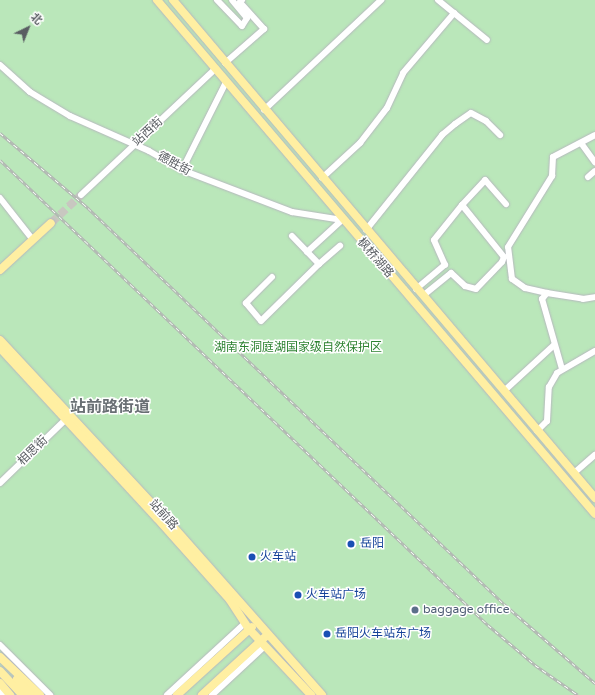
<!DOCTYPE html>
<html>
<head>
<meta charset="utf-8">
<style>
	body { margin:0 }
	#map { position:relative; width:595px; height:695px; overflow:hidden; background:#edeadf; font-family:"Varela Round","Noto Sans SC",sans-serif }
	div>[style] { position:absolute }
	.green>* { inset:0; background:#bae7ba; transform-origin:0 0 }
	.major-tunnel>* { height:8px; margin-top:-4px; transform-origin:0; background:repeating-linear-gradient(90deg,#c8c7c0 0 8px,transparent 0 12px) }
	.roads { filter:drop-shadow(0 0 1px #b6b8be) drop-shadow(0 0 1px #b6b8be) }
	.minor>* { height:6px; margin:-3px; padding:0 3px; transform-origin:3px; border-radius:3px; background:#fff }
	.major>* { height:8px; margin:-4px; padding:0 4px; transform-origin:4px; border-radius:4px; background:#ffefa2 }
	.rail>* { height:3px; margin-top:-1.5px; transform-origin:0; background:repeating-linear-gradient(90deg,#fff 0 4.5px,#b2b3b3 0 9px); box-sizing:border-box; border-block:1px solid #b2b3b3 }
	.dots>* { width:11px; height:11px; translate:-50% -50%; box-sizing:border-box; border:2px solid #fff; border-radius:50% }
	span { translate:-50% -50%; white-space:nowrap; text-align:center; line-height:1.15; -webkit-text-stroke:3px #fff; paint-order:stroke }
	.street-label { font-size:12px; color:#595d62 }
	.park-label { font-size:12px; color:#2e8332 }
	.transit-label { font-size:12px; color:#164399 }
	.left { translate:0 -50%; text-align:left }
	.service-label { font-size:12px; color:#4e5e75 }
	.district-label { font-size:16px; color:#696f74; font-weight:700 }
	.north { position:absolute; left:8px; top:8px; width:40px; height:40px; -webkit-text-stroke:3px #fff; paint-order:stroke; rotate:43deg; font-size:11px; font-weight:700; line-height:16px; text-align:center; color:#595d62 }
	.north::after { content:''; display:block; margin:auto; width:14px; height:18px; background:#595d62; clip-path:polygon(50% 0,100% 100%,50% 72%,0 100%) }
</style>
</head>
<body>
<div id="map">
	<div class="green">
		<div style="left:0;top:0;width:595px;height:695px"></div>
	</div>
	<div class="major-tunnel">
		<div style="left:51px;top:223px;width:41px;rotate:-43deg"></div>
	</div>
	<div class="roads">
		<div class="minor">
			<div style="left:217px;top:0;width:36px;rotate:46deg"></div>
			<div style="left:242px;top:26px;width:9px;rotate:-58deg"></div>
			<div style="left:247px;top:18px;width:23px;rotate:-130deg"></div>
			<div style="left:438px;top:0;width:63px;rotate:39.2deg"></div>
			<div style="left:225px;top:63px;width:52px;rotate:-41.1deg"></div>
			<div style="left:264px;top:29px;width:36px;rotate:-132deg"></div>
			<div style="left:240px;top:2px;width:3px;rotate:-45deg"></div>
			<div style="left:0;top:65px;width:40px;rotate:42deg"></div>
			<div style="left:30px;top:92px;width:47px;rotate:31deg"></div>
			<div style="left:70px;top:116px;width:86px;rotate:23.9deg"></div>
			<div style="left:149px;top:151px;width:38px;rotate:30deg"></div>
			<div style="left:182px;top:170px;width:118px;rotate:20.9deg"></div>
			<div style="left:292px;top:212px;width:51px;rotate:9.1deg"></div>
			<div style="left:264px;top:110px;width:161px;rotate:-43.2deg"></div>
			<div style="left:581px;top:143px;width:24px;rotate:54deg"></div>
			<div style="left:182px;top:170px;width:98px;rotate:-63.4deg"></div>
			<div style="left:588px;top:177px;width:9px;rotate:-41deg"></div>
			<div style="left:322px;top:178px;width:52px;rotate:-42.6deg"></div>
			<div style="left:360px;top:143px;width:44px;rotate:-52.4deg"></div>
			<div style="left:387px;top:108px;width:38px;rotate:-65deg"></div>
			<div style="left:403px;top:73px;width:79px;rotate:-49.6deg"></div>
			<div style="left:81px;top:195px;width:184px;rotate:-43.2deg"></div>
			<div style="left:0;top:198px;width:53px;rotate:51.8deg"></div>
			<div style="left:462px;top:205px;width:34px;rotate:-47deg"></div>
			<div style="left:485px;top:180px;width:32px;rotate:49deg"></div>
			<div style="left:366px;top:230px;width:122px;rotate:-51.3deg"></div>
			<div style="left:442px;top:135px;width:17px;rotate:-40deg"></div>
			<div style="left:455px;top:124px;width:19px;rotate:-35deg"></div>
			<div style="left:471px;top:113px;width:17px;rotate:28deg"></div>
			<div style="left:486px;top:121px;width:20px;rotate:45deg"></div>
			<div style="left:292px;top:236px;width:39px;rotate:46deg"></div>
			<div style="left:319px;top:264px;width:28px;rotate:-41deg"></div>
			<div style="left:307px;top:252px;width:47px;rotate:-42.4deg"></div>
			<div style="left:272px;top:277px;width:37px;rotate:135deg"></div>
			<div style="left:246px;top:303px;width:23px;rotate:50deg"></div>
			<div style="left:261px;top:321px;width:81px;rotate:-44.5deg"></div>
			<div style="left:416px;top:289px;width:38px;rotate:-40deg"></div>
			<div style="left:445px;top:265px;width:27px;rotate:-114deg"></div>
			<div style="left:434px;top:240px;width:45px;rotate:-51.3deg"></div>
			<div style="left:462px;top:205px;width:67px;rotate:51.1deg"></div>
			<div style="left:504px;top:257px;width:5px;rotate:112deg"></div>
			<div style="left:502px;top:262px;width:37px;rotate:134deg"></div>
			<div style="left:476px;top:289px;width:11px;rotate:-165deg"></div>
			<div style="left:465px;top:286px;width:19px;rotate:-137deg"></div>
			<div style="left:451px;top:273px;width:36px;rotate:141deg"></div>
			<div style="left:547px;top:293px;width:23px;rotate:-167deg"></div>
			<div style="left:525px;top:288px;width:16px;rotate:-145deg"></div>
			<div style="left:512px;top:279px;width:32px;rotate:-97deg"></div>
			<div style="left:508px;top:247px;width:84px;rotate:-58.2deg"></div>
			<div style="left:552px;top:176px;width:19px;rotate:-87deg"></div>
			<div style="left:553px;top:157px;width:47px;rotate:-27.6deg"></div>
			<div style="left:562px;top:369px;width:73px;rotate:-105.9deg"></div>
			<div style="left:542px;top:299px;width:8px;rotate:-50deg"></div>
			<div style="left:547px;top:293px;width:36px;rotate:9deg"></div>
			<div style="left:583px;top:299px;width:12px;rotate:-9deg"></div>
			<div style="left:504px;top:391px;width:68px;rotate:-42.6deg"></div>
			<div style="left:537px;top:431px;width:14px;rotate:-45deg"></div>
			<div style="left:547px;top:421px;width:34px;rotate:-87deg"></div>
			<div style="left:549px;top:387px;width:16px;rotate:-60deg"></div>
			<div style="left:557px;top:373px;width:44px;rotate:-30.1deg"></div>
			<div style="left:574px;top:473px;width:28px;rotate:-41deg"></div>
			<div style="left:0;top:483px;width:92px;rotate:-44.1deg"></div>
			<div style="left:0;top:645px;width:71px;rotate:45deg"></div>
			<div style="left:0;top:691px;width:6px;rotate:45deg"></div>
			<div style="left:167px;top:695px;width:106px;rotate:-42.7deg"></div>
			<div style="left:212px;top:695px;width:72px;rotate:-42.8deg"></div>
		</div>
		<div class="major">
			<div style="left:157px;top:0;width:675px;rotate:49.56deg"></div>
			<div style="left:173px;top:0;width:653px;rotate:49.72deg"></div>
			<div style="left:0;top:270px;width:69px;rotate:-42.7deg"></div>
			<div style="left:0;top:340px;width:236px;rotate:47.1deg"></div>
			<div style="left:161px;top:513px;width:243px;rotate:48.5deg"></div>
			<div style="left:0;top:348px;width:231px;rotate:47.3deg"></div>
			<div style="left:157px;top:518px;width:110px;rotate:48.3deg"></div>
			<div style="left:230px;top:600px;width:35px;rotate:57deg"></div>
			<div style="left:249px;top:629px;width:91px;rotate:46.8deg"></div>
			<div style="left:0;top:657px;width:55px;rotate:43.5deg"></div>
			<div style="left:0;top:671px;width:33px;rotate:47deg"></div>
			<div style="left:17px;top:679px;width:21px;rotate:49deg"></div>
			<div style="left:0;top:683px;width:16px;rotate:50deg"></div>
			<div style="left:177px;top:695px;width:101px;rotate:-42.2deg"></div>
			<div style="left:202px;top:695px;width:86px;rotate:-42.6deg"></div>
		</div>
	</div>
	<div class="rail">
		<div style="left:0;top:133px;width:116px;rotate:40.4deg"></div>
		<div style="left:88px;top:208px;width:574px;rotate:43.59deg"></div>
		<div style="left:504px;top:604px;width:121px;rotate:41deg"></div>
		<div style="left:0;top:160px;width:674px;rotate:43.62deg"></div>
		<div style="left:488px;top:625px;width:62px;rotate:40.4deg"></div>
		<div style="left:535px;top:665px;width:52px;rotate:34.9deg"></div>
	</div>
	<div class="dots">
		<div style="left:351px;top:544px;background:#1a4fb4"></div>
		<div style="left:252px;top:557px;background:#1a4fb4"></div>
		<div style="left:298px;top:595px;background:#1a4fb4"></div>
		<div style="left:415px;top:610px;background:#5c6f8a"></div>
		<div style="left:327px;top:634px;background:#1a4fb4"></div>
	</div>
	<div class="street-label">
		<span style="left:148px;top:132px;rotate:-43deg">站西街</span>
		<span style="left:174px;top:164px;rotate:28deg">德胜街</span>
		<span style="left:375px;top:258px;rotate:49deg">枫桥湖路</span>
		<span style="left:33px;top:451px;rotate:-44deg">相思街</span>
		<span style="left:163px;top:515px;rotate:48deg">站前路</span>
	</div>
	<div class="park-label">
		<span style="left:298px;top:348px">湖南东洞庭湖国家级自然保护区</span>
	</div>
	<div class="transit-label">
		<span class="left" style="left:360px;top:544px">岳阳</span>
		<span class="left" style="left:260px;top:557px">火车站</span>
		<span class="left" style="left:306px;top:595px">火车站广场</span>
		<span class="left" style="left:335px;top:634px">岳阳火车站东广场</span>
	</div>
	<div class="service-label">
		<span class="left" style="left:423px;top:610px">baggage office</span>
	</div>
	<div class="district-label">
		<span style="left:110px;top:407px">站前路街道</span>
	</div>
	<div class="north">北</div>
</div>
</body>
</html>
